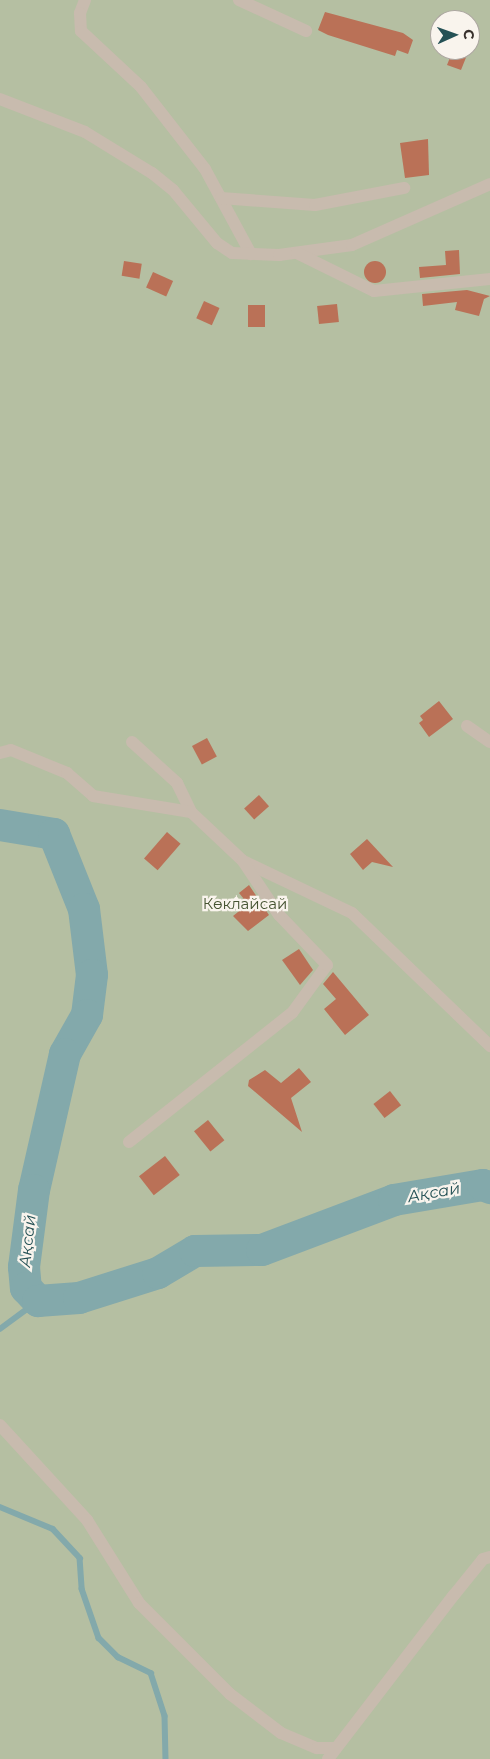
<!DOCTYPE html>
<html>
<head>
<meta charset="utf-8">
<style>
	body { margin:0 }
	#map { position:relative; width:490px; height:1759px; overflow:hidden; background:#f1eae1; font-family:Montserrat,sans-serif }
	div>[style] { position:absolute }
	.green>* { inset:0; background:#b5bfa2 }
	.stream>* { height:5.5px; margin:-2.75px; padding:0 2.75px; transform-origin:2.75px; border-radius:2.75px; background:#83a9ab }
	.river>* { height:32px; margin:-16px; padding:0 16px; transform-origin:16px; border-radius:16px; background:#83a9ab }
	.building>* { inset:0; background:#ba7157; transform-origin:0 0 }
	.round { border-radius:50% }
	.minor>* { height:12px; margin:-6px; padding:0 6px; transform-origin:6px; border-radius:6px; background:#c8bbae }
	span { translate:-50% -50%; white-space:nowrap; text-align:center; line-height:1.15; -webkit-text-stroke:4.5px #f9f4ed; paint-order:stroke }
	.park-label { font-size:15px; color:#465432 }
	.water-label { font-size:16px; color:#255155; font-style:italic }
	.north { position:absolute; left:430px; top:10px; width:50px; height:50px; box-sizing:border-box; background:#f9f4ed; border:1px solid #aca6a0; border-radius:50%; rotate:88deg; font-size:14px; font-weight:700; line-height:20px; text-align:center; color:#38302c }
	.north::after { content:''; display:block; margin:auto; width:18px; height:22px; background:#255155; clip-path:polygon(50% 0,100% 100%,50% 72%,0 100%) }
</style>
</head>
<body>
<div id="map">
	<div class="green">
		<div style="clip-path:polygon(evenodd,0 0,490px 0,490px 1759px,0 1759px,0 0,440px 20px,470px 20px,470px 50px,440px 50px,440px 20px)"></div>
	</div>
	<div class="stream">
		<div style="left:0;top:1329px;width:47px;rotate:-36.4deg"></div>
		<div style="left:0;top:1507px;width:57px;rotate:22.5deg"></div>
		<div style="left:53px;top:1529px;width:40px;rotate:47deg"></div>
		<div style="left:80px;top:1558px;width:31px;rotate:86deg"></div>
		<div style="left:82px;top:1589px;width:52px;rotate:70.9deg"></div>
		<div style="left:99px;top:1638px;width:27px;rotate:45deg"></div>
		<div style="left:118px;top:1657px;width:37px;rotate:26deg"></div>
		<div style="left:151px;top:1673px;width:45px;rotate:72deg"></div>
		<div style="left:165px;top:1716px;width:43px;rotate:88.7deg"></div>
	</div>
	<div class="river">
		<div style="left:0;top:825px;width:55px;rotate:9.5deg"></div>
		<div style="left:54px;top:834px;width:81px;rotate:68.2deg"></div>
		<div style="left:84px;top:909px;width:66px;rotate:83.1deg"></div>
		<div style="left:92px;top:975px;width:40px;rotate:97.1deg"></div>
		<div style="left:87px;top:1015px;width:45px;rotate:119.4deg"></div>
		<div style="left:65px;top:1054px;width:139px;rotate:102.8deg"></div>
		<div style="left:34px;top:1190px;width:78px;rotate:97.4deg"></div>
		<div style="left:24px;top:1267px;width:21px;rotate:85deg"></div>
		<div style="left:26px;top:1288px;width:18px;rotate:47deg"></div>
		<div style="left:38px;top:1301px;width:41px;rotate:-4.2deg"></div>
		<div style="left:79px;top:1298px;width:83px;rotate:-17.6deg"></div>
		<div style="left:158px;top:1273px;width:43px;rotate:-30.7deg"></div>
		<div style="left:195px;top:1251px;width:67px;rotate:-0.9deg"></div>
		<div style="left:262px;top:1250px;width:141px;rotate:-20.7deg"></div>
		<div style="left:394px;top:1200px;width:90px;rotate:-9.6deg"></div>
		<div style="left:483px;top:1185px;width:8px;rotate:23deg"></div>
	</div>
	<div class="building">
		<div style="clip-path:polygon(325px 12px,403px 33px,413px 40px,408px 54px,397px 50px,395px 56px,328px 35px,318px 30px)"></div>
		<div style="clip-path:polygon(453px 50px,469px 50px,461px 70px,447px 65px)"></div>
		<div style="clip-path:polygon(428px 139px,429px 175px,405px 178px,400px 143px)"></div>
		<div style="clip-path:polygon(459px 250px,460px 274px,420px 278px,419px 267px,446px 265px,445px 251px)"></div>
		<div class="round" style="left:364px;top:261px;width:22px;height:22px"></div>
		<div style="left:124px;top:261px;width:18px;height:15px;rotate:9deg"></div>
		<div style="left:153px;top:272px;width:22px;height:17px;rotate:24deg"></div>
		<div style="clip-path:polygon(467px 290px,490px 296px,484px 299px,479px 316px,455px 310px,457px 302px,423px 306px,422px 294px)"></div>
		<div style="left:204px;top:301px;width:17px;height:19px;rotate:24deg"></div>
		<div style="left:337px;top:304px;width:18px;height:20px;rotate:84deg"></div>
		<div style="left:265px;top:305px;width:22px;height:17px;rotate:90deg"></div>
		<div style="clip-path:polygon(439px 701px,453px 719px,429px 737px,419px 723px,423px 720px,420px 716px)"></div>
		<div style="left:207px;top:738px;width:21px;height:17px;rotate:62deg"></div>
		<div style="left:259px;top:795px;width:15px;height:20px;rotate:48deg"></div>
		<div style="left:167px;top:832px;width:18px;height:35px;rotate:41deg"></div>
		<div style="clip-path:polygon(367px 839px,393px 867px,372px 862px,363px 870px,350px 854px)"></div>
		<div style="clip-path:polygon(249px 885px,269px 915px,248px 931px,233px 916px,248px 904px,239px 893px)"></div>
		<div style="clip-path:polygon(299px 949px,313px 970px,300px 985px,282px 960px)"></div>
		<div style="clip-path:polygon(333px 972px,369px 1015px,345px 1035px,324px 1009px,336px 999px,323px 984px)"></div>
		<div style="clip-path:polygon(299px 1068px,311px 1082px,291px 1098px,302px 1132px,248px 1086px,249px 1080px,265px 1070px,281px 1083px)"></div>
		<div style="left:390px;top:1091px;width:18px;height:21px;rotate:52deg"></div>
		<div style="left:208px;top:1120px;width:26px;height:18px;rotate:51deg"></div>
		<div style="left:165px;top:1156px;width:24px;height:33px;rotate:52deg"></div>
	</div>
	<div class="minor">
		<div style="left:85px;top:0;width:14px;rotate:111deg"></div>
		<div style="left:80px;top:13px;width:18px;rotate:87deg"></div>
		<div style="left:81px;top:31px;width:82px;rotate:43deg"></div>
		<div style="left:141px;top:87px;width:104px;rotate:52deg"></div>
		<div style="left:205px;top:169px;width:97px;rotate:61.6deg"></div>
		<div style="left:239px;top:0;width:74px;rotate:24.8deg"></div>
		<div style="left:0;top:99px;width:91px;rotate:21.2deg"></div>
		<div style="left:85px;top:132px;width:79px;rotate:31.5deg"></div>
		<div style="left:152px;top:173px;width:27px;rotate:39deg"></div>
		<div style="left:173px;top:190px;width:69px;rotate:50.3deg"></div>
		<div style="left:217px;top:243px;width:18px;rotate:34deg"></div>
		<div style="left:232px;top:253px;width:47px;rotate:2.4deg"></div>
		<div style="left:279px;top:255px;width:74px;rotate:-7.8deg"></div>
		<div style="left:352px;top:245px;width:151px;rotate:-23.8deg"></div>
		<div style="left:221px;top:198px;width:94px;rotate:4.3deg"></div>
		<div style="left:315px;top:205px;width:91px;rotate:-10.8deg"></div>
		<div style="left:297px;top:253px;width:86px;rotate:26.3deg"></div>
		<div style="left:374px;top:291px;width:117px;rotate:-5.9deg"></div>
		<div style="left:467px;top:726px;width:28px;rotate:35deg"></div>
		<div style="left:132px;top:742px;width:61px;rotate:42.3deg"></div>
		<div style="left:177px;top:783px;width:32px;rotate:64deg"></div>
		<div style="left:0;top:753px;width:11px;rotate:-15deg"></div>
		<div style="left:11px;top:750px;width:61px;rotate:22.3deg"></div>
		<div style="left:67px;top:773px;width:35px;rotate:41deg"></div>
		<div style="left:93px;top:796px;width:99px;rotate:9.3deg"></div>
		<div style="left:191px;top:812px;width:71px;rotate:43.3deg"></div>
		<div style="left:243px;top:861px;width:121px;rotate:25.5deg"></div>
		<div style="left:352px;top:913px;width:192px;rotate:43.9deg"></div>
		<div style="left:129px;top:1142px;width:208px;rotate:-38.4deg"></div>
		<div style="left:292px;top:1013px;width:59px;rotate:-53.9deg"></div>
		<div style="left:327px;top:965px;width:69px;rotate:-133.8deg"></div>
		<div style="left:279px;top:915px;width:65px;rotate:-123.7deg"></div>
		<div style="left:0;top:1425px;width:129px;rotate:47.5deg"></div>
		<div style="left:87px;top:1520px;width:98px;rotate:57.9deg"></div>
		<div style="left:139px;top:1603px;width:129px;rotate:45deg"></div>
		<div style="left:230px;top:1694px;width:64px;rotate:37.4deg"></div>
		<div style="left:281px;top:1733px;width:39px;rotate:23deg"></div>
		<div style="left:317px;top:1748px;width:19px"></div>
		<div style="left:328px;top:1759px;width:207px;rotate:-52.5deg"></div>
		<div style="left:454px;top:1595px;width:46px;rotate:-51.1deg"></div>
		<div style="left:483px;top:1559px;width:7px;rotate:-16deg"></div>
	</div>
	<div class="park-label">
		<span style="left:245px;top:904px">Көклайсай</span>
	</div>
	<div class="water-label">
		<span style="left:434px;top:1193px;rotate:-10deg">Ақсай</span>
		<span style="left:28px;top:1241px;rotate:-84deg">Ақсай</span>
	</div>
	<div class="north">С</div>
</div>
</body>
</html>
